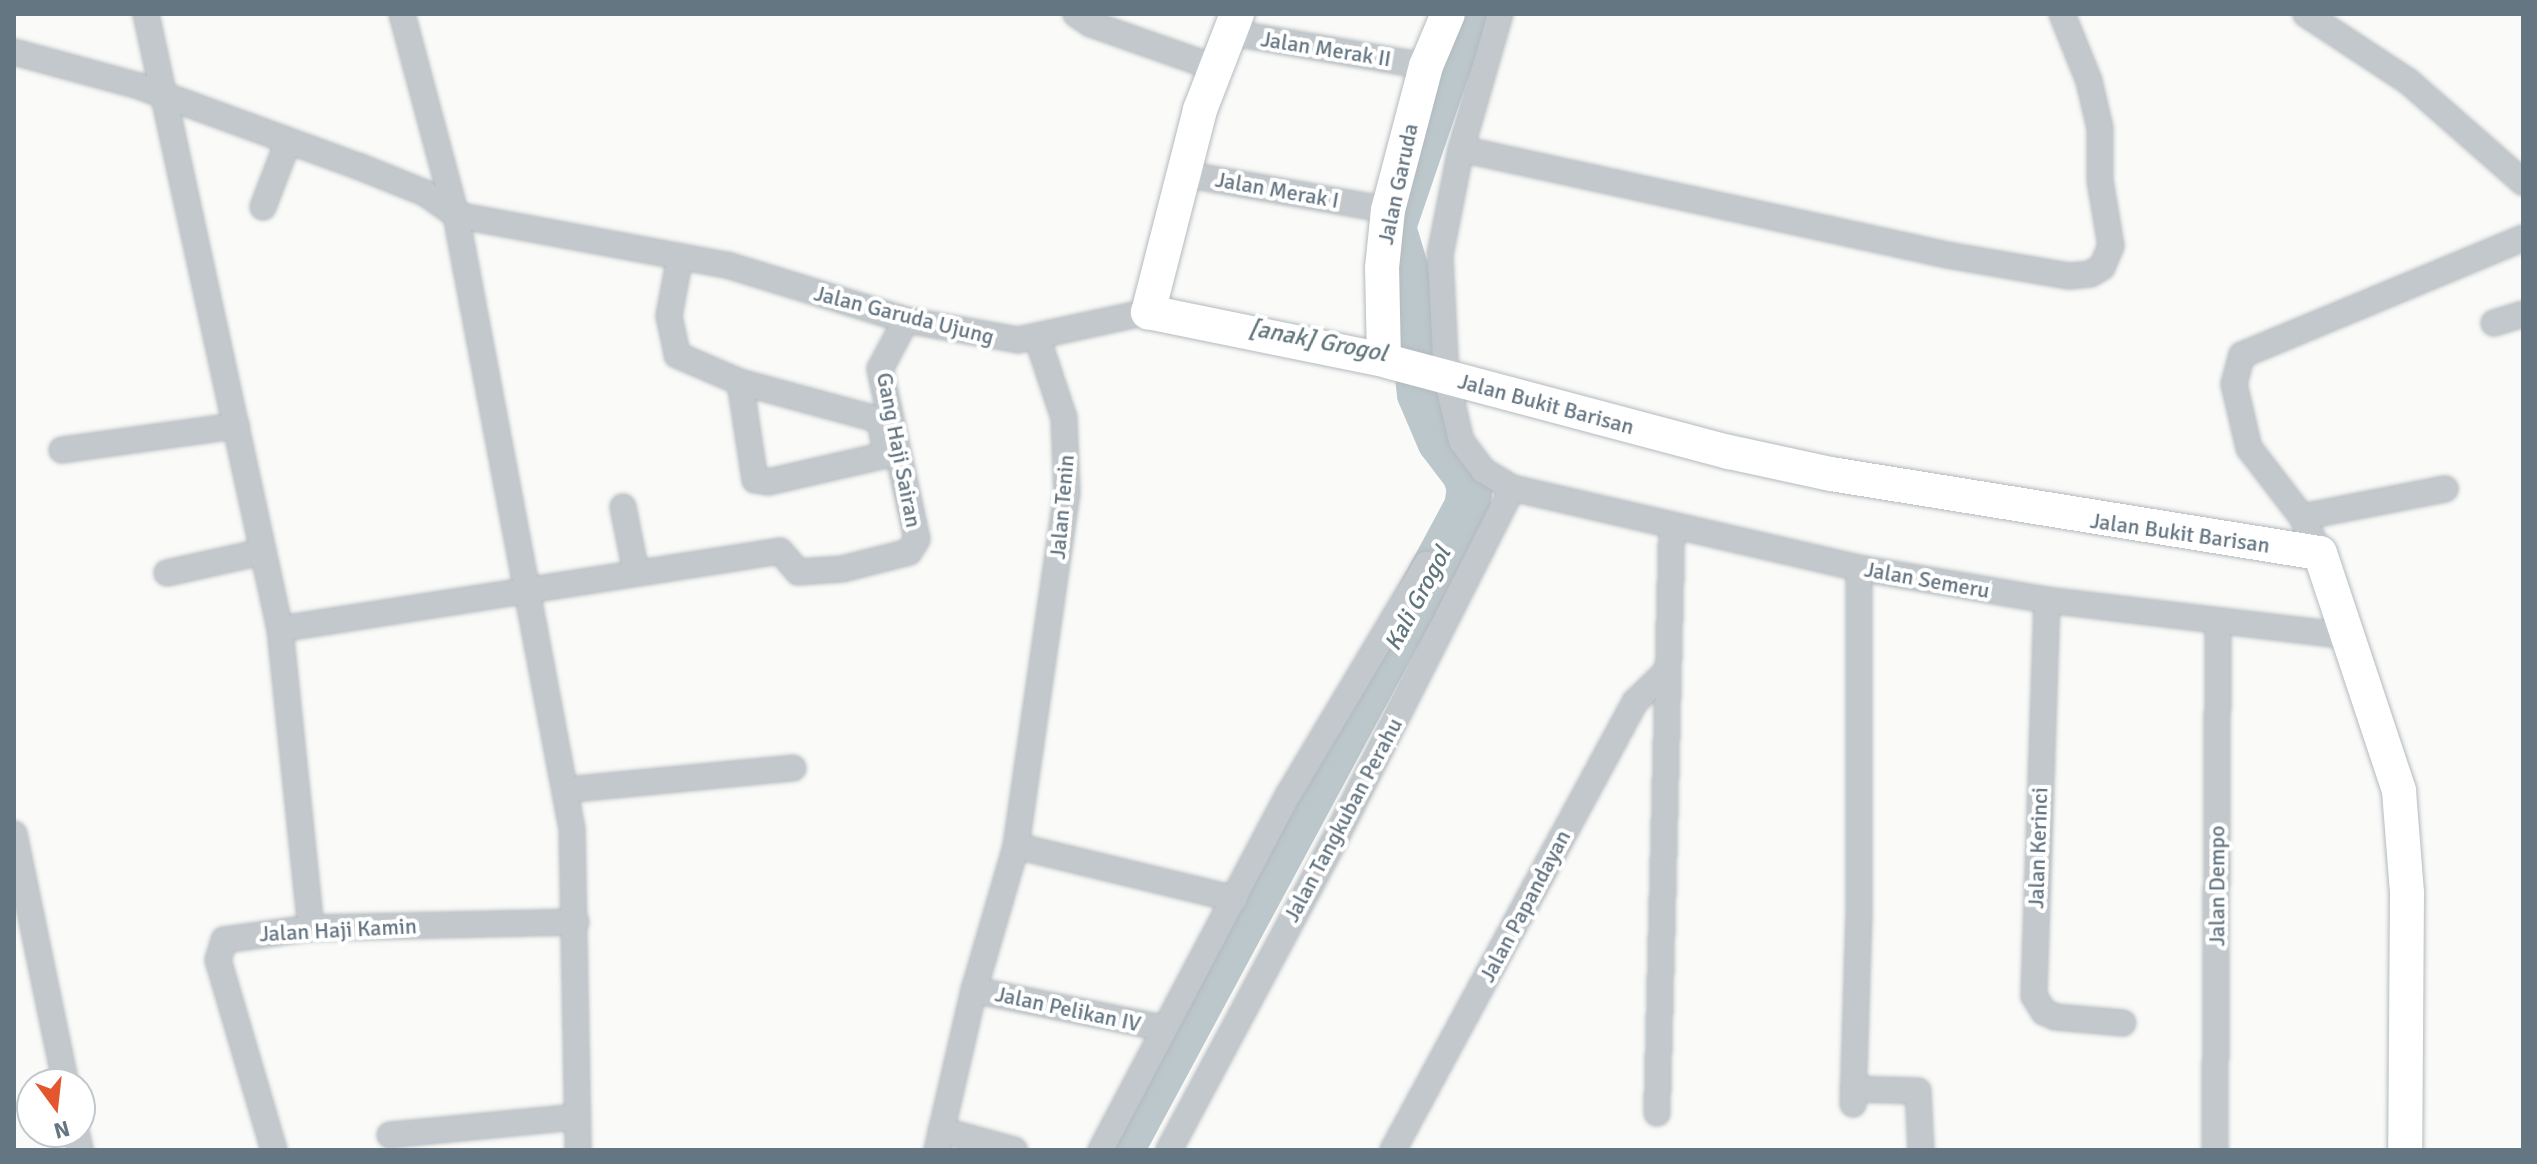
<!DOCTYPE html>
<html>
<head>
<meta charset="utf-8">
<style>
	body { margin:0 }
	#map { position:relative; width:2537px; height:1164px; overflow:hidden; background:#fafaf8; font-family:Signika,sans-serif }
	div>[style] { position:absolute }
	.river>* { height:46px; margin:-23px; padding:0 23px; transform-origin:23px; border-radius:23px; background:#bbc7cb }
	.roads { filter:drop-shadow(0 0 2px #b3babf) drop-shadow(0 0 2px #b3babf) }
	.street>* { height:24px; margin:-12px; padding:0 12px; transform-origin:12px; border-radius:12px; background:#c3c8cc }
	.secondary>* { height:34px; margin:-17px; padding:0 17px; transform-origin:17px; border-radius:17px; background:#fff }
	span { translate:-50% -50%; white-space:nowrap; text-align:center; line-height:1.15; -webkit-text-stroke:8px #fff; paint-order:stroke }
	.street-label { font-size:22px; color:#657683 }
	.water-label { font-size:24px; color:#60757c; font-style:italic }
	.frame { position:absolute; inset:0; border:16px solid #657683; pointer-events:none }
	.north { position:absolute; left:16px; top:1068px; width:80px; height:80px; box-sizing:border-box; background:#fff; border:2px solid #c1c8cd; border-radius:50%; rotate:165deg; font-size:22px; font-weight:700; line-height:32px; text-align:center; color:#657683 }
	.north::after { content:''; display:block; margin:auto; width:28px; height:36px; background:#e4572e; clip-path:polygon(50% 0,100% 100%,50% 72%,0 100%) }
</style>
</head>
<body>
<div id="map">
	<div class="river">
		<div style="left:1121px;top:1150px;width:730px;rotate:-61.72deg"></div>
		<div style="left:1467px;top:507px;width:19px;rotate:-81deg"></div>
		<div style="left:1470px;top:488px;width:15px;rotate:-110deg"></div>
		<div style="left:1465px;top:474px;width:41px;rotate:-127.1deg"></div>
		<div style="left:1440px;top:441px;width:51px;rotate:-113.1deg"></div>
		<div style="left:1420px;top:394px;width:128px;rotate:-96.7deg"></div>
		<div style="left:1405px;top:267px;width:42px;rotate:-106.7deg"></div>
		<div style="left:1393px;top:227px;width:225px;rotate:-71.1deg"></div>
	</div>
	<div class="roads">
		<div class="street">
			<div style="left:146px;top:14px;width:629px;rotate:77.71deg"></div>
			<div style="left:280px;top:629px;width:301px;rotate:84.1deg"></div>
			<div style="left:402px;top:14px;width:208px;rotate:75deg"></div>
			<div style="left:456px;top:215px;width:625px;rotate:79.3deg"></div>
			<div style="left:572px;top:829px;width:321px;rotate:88.9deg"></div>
			<div style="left:1076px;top:14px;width:18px;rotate:34deg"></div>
			<div style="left:1091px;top:24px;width:129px;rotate:19.4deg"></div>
			<div style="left:1500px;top:14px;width:141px;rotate:106.1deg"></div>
			<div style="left:1461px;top:149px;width:108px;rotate:101.2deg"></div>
			<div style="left:1440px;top:255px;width:123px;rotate:87.2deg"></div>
			<div style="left:1446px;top:378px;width:65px;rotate:76.6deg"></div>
			<div style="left:1461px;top:441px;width:38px;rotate:53deg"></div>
			<div style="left:1484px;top:471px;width:33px;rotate:31deg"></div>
			<div style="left:1512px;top:488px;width:356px;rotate:13deg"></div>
			<div style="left:1859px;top:568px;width:191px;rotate:9.7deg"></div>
			<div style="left:2047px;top:600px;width:303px;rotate:6.8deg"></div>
			<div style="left:2306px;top:14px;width:123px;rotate:33.4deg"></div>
			<div style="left:2409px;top:82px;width:152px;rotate:41.3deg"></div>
			<div style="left:1227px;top:32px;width:202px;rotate:9.7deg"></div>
			<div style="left:14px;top:52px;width:130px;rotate:15.2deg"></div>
			<div style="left:139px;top:86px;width:233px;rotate:20.1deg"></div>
			<div style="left:358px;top:166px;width:72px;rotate:21.9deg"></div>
			<div style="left:425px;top:193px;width:38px;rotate:35deg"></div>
			<div style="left:456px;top:215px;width:276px;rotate:10.5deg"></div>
			<div style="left:727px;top:265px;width:187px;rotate:17.1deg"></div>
			<div style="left:906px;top:320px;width:114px;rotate:10.1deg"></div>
			<div style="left:1018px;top:340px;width:133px;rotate:-12.2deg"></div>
			<div style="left:1461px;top:149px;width:497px;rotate:12.3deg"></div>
			<div style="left:1947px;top:255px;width:124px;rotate:9.8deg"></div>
			<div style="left:2069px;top:276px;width:21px;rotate:-5deg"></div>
			<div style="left:2090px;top:274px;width:14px;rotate:-30deg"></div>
			<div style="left:2102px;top:267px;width:23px;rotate:-67deg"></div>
			<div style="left:2111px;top:246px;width:67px;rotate:-99.5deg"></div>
			<div style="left:2100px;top:180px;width:52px;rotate:-90deg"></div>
			<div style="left:2100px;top:128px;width:48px;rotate:-103.2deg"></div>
			<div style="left:2089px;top:81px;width:72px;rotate:-111.9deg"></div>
			<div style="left:1184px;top:174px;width:207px;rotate:10deg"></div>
			<div style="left:263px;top:207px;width:67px;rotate:-69.1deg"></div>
			<div style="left:680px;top:257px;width:60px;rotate:100.6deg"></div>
			<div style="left:669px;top:316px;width:40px;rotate:78deg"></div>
			<div style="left:677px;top:355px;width:69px;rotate:23.2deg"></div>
			<div style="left:740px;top:382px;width:145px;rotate:15.2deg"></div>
			<div style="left:880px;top:420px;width:36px;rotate:80deg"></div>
			<div style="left:886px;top:455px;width:121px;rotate:167.1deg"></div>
			<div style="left:768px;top:482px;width:13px;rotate:-171deg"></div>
			<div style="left:755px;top:480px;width:99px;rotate:-98.7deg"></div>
			<div style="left:2494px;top:323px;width:30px;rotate:-17deg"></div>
			<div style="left:62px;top:450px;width:176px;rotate:-7.9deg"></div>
			<div style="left:623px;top:507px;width:66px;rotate:78.7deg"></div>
			<div style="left:2302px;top:517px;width:146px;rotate:-11.1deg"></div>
			<div style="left:2320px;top:553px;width:40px;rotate:-116.6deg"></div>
			<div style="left:2302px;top:517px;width:87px;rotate:-127.5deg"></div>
			<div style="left:2249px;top:448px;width:66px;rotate:-103.2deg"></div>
			<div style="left:2234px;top:384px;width:30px;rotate:-75deg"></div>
			<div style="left:2242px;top:355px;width:304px;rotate:-22.6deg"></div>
			<div style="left:167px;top:573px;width:97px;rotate:-12.5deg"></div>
			<div style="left:2047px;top:600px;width:396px;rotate:91.9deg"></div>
			<div style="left:2034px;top:996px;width:19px;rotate:58deg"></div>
			<div style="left:2044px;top:1012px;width:13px;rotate:23deg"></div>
			<div style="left:2056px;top:1017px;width:67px;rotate:5.1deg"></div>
			<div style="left:280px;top:629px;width:506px;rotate:-8.87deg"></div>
			<div style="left:780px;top:551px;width:28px;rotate:49deg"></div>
			<div style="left:798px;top:572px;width:44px;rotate:-3.9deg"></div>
			<div style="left:842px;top:569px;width:69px;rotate:-14.2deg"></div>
			<div style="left:909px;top:552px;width:15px;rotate:-58deg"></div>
			<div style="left:917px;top:539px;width:174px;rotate:-102.3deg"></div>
			<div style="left:880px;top:369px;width:55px;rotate:-62deg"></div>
			<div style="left:565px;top:790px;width:229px;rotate:-5.5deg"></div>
			<div style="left:14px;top:834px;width:255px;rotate:78.3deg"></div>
			<div style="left:1016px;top:846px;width:225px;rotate:13.6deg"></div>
			<div style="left:974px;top:990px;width:192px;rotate:11.4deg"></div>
			<div style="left:1853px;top:1089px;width:65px;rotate:1.8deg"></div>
			<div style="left:1918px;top:1091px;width:59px;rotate:87.1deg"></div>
			<div style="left:1853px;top:1104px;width:187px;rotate:-88.2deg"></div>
			<div style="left:1859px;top:917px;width:349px;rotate:-90deg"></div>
			<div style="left:1657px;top:1113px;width:587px;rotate:-88.54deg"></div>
			<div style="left:941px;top:1130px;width:76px;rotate:15.3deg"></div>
			<div style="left:76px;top:1132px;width:18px;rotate:77deg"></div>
			<div style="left:390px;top:1135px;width:187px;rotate:-5.5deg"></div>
			<div style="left:274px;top:1150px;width:198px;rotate:-106.4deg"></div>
			<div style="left:218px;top:960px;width:21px;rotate:-73deg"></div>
			<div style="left:224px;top:940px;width:88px;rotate:-7.9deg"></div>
			<div style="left:311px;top:928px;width:265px;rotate:-1.3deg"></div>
			<div style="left:937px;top:1150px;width:164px;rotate:-77deg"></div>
			<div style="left:974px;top:990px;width:150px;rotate:-73.7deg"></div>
			<div style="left:1016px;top:846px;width:357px;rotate:-81.8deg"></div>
			<div style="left:1067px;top:493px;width:75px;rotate:-92.3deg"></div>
			<div style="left:1064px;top:418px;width:82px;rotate:-108.4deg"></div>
			<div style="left:1101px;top:1150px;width:403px;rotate:-62.2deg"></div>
			<div style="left:1289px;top:794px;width:268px;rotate:-59.2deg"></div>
			<div style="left:1169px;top:1150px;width:348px;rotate:-61.9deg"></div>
			<div style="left:1333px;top:843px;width:398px;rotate:-63.2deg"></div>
			<div style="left:1393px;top:1150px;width:509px;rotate:-61.62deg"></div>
			<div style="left:1635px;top:702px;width:45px;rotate:-44.1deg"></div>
			<div style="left:2215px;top:1150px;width:527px;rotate:-89.67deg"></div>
		</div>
		<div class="secondary">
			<div style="left:1237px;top:14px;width:103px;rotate:111.1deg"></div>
			<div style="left:1200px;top:110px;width:209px;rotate:104.4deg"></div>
			<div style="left:1148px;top:312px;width:241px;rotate:11.5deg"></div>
			<div style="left:1384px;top:360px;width:92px;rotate:-91.2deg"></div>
			<div style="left:1382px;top:268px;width:58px;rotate:-84.1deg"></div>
			<div style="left:1388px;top:210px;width:149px;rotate:-75.2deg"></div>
			<div style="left:1426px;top:66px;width:56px;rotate:-67.1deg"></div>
			<div style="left:1390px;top:362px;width:351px;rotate:14.9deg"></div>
			<div style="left:1729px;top:452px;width:104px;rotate:12.2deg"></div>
			<div style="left:1831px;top:474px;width:495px;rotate:9.2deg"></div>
			<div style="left:2320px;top:553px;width:251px;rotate:71.6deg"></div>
			<div style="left:2399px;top:791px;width:102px;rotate:85.5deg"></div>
			<div style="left:2407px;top:893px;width:257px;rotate:90.4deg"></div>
		</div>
	</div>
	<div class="street-label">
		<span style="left:1326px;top:49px;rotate:9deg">Jalan Merak II</span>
		<span style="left:1398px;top:184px;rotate:-78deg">Jalan Garuda</span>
		<span style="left:1277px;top:190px;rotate:10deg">Jalan Merak I</span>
		<span style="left:904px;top:315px;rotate:14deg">Jalan Garuda Ujung</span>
		<span style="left:1546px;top:404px;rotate:15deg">Jalan Bukit Barisan</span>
		<span style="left:899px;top:450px;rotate:79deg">Gang Haji Sairan</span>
		<span style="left:1062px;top:507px;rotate:-85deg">Jalan Tenin</span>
		<span style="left:2180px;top:533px;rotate:8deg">Jalan Bukit Barisan</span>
		<span style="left:1927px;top:580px;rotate:10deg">Jalan Semeru</span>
		<span style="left:1343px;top:820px;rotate:-62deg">Jalan Tangkuban Perahu</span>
		<span style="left:2038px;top:848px;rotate:-88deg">Jalan Kerinci</span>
		<span style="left:2217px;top:886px;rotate:-90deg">Jalan Dempo</span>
		<span style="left:1525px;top:906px;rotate:-62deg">Jalan Papandayan</span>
		<span style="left:338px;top:930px;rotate:-3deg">Jalan Haji Kamin</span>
		<span style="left:1068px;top:1009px;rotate:12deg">Jalan Pelikan IV</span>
	</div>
	<div class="water-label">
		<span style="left:1318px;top:341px;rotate:11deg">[anak] Grogol</span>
		<span style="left:1418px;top:599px;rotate:-62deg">Kali Grogol</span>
	</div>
	<div class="frame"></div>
	<div class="north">N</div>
</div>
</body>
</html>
